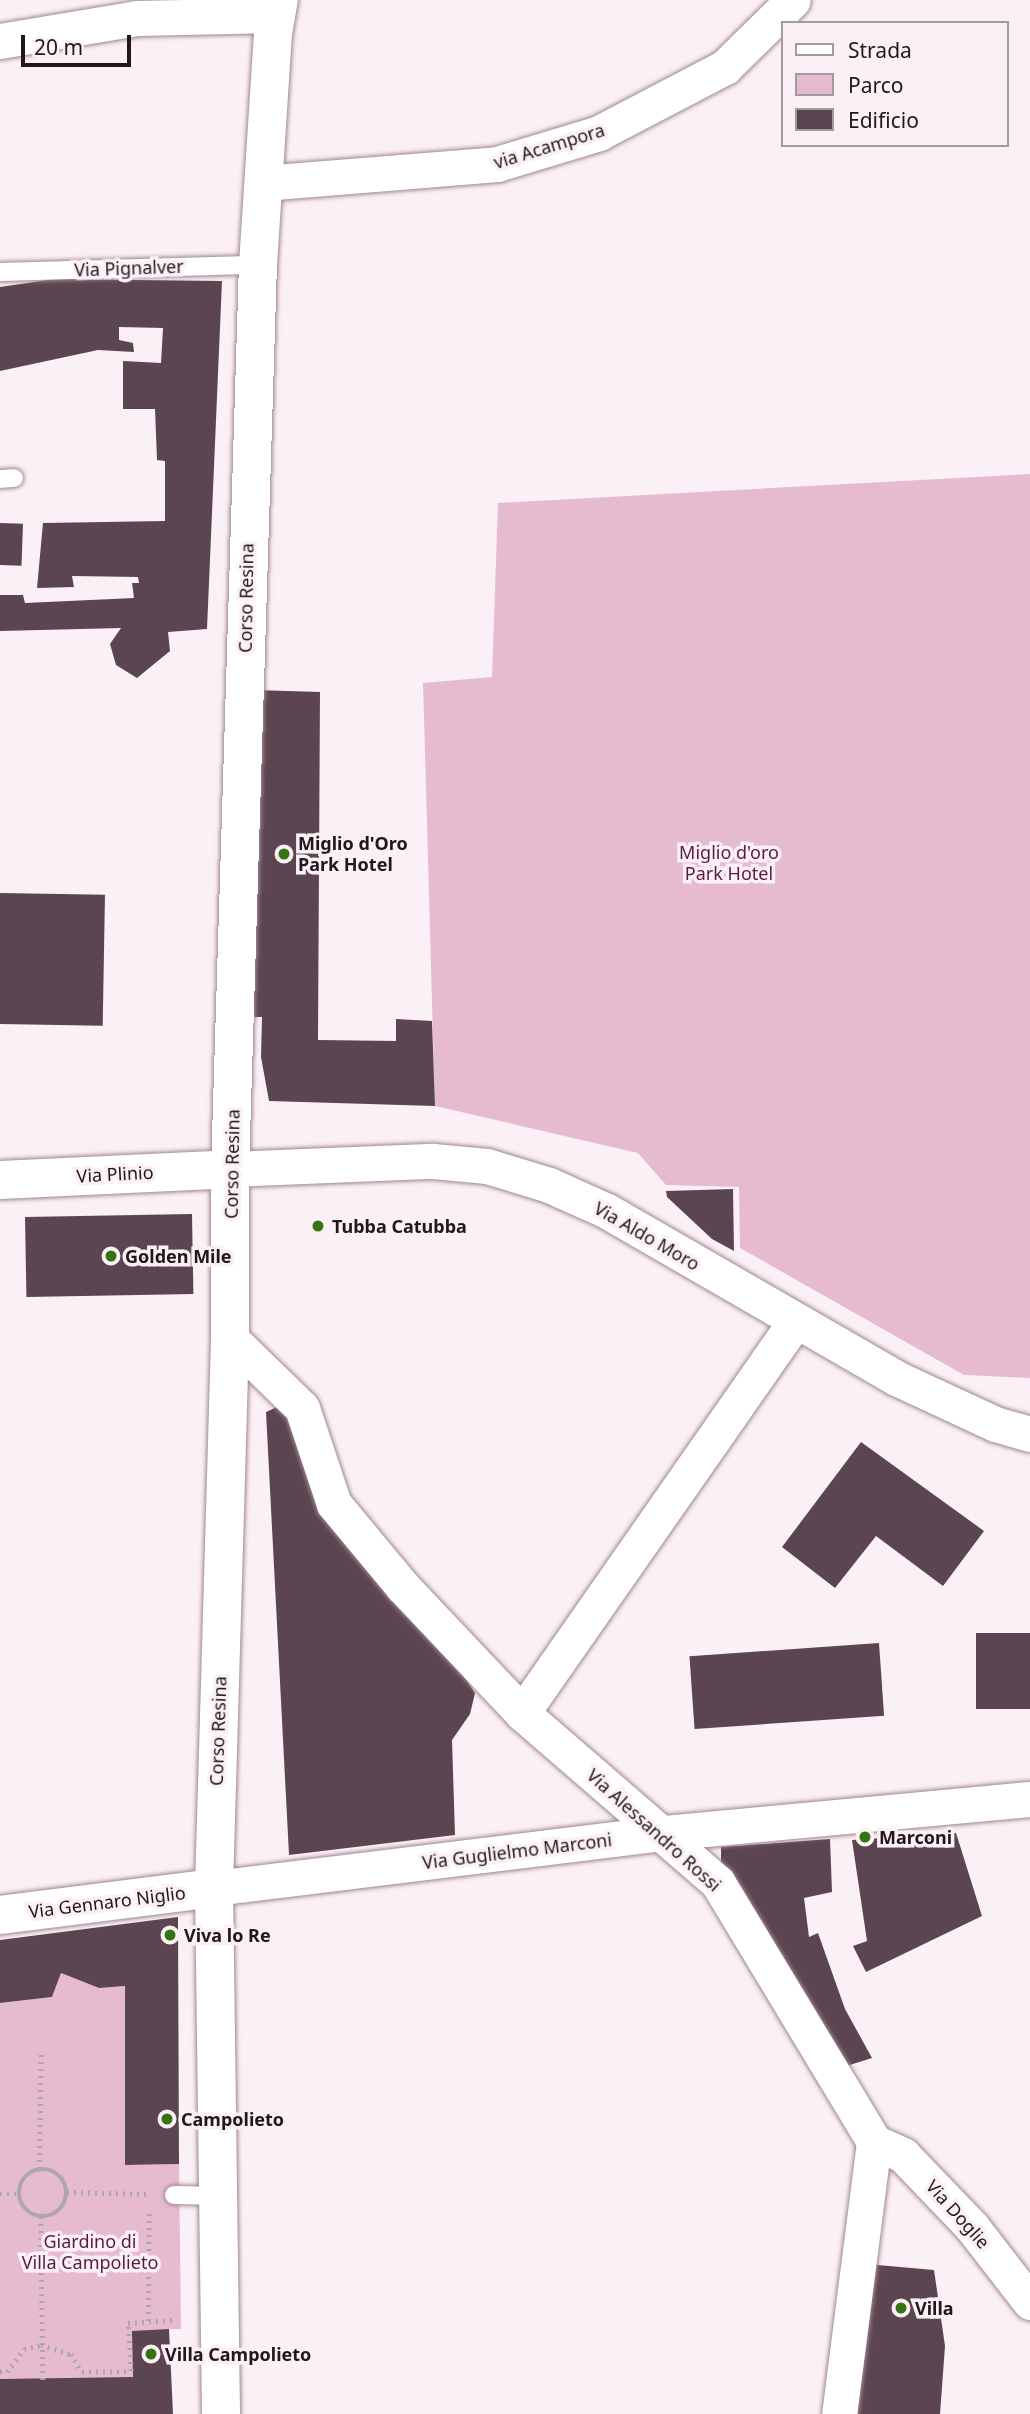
<!DOCTYPE html>
<html>
<head>
<meta charset="utf-8">
<style>
	body { margin:0 }
	#map { position:relative; width:1030px; height:2414px; overflow:hidden; background:#fbf0f5; font-family:"Noto Sans",sans-serif }
	div>[style] { position:absolute }
	.green>* { inset:0; background:#e6bbd0 }
	.building>* { inset:0; background:#5b4550; transform-origin:0 0 }
	.path>* { height:4.5px; margin-top:-2.25px; transform-origin:0; background:repeating-linear-gradient(90deg,#b0a5aa 0 2px,transparent 0 7px) }
	.path>.ring { margin:-2.25px; padding:0; box-sizing:content-box; background:none; border:4.5px solid #b0a5aa; border-radius:50% }
	.roads { filter:drop-shadow(0 0 2px #a08693) drop-shadow(0 0 2px #a08693) }
	.lane>* { height:18px; margin:-9px; padding:0 9px; transform-origin:9px; border-radius:9px; background:#fff }
	.street>* { height:35px; margin:-17.5px; padding:0 17.5px; transform-origin:17.5px; border-radius:17.5px; background:#fff }
	.secondary>* { height:38px; margin:-19px; padding:0 19px; transform-origin:19px; border-radius:19px; background:#fff }
	.primary>* { height:38px; margin:-19px; padding:0 19px; transform-origin:19px; border-radius:19px; background:#fff }
	.dots>* { width:19px; height:19px; translate:-50% -50%; box-sizing:border-box; border:4px solid #fbf0f5; border-radius:50% }
	span { translate:-50% -50%; white-space:nowrap; text-align:center; line-height:1.15; -webkit-text-stroke:7px #fbf0f5; paint-order:stroke }
	.street-label { font-size:18px; color:#21171c }
	.poi-label { font-size:18px; color:#21171c; font-weight:700 }
	.left { translate:0 -50%; text-align:left }
	.park-label { font-size:18px; color:#591b3f }
	.legend { position:absolute; left:781px; top:21px; width:228px; height:126px; box-sizing:border-box; background:#fbf0f5; border:2px solid #a4999e; margin:0; padding:9px 12px; list-style:none; font-size:21px; color:#21171c }
	.legend li { display:flex; align-items:center; gap:14px; height:35px }
	.legend b { width:35px; border:2px solid #a4999e }
	.scale { position:absolute; left:21px; top:35px; width:110px; height:32px; box-sizing:border-box; border:4px solid #21171c; border-top:0; padding-left:9px; font-size:21px; line-height:24px; white-space:nowrap; color:#21171c; -webkit-text-stroke:5px #fbf0f5; paint-order:stroke }
</style>
</head>
<body>
<div id="map">
	<div class="green">
		<div style="clip-path:polygon(1030px 474px,1030px 1378px,964px 1375px,740px 1248px,739px 1187px,666px 1185px,638px 1153px,435px 1106px,423px 683px,492px 677px,498px 503px)"></div>
		<div style="clip-path:polygon(61px 1973px,99px 1988px,125px 1986px,125px 2165px,179px 2164px,181px 2329px,169px 2329px,143px 2381px,0 2380px,0 2003px,52px 1997px)"></div>
	</div>
	<div class="building">
		<div style="clip-path:polygon(54px 279px,222px 281px,207px 629px,168px 632px,170px 651px,137px 678px,116px 665px,110px 644px,121px 628px,0 631px,0 595px,23px 595px,25px 603px,134px 598px,132px 583px,139px 583px,138px 577px,72px 576px,74px 587px,37px 588px,43px 523px,165px 521px,165px 461px,157px 460px,155px 409px,123px 409px,123px 361px,161px 363px,163px 328px,119px 327px,119px 340px,133px 343px,134px 352px,98px 350px,0 371px,0 287px)"></div>
		<div style="left:0;top:523px;width:23px;height:42px;rotate:2deg"></div>
		<div style="clip-path:polygon(252px 690px,320px 692px,318px 1040px,396px 1041px,396px 1019px,432px 1021px,435px 1106px,269px 1101px,261px 1057px,262px 1017px,245px 1017px)"></div>
		<div style="left:0;top:893px;width:105px;height:131px;rotate:1deg"></div>
		<div style="clip-path:polygon(733px 1189px,734px 1251px,712px 1239px,667px 1197px,666px 1191px)"></div>
		<div style="left:192px;top:1214px;width:80px;height:167px;rotate:89deg"></div>
		<div style="clip-path:polygon(279px 1406px,294px 1417px,475px 1693px,470px 1714px,452px 1740px,455px 1835px,289px 1855px,266px 1412px)"></div>
		<div style="clip-path:polygon(861px 1442px,984px 1531px,943px 1586px,876px 1536px,835px 1588px,782px 1547px)"></div>
		<div style="left:1030px;top:1633px;width:76px;height:54px;rotate:90deg"></div>
		<div style="left:879px;top:1643px;width:73px;height:190px;rotate:86deg"></div>
		<div style="clip-path:polygon(956px 1833px,982px 1916px,866px 1972px,853px 1946px,867px 1941px,852px 1840px)"></div>
		<div style="clip-path:polygon(830px 1839px,832px 1892px,804px 1898px,809px 1937px,818px 1933px,845px 2009px,872px 2058px,840px 2068px,721px 1867px,721px 1847px)"></div>
		<div style="clip-path:polygon(178px 1917px,179px 2164px,125px 2165px,125px 1986px,99px 1988px,61px 1973px,52px 1997px,0 2003px,0 1940px)"></div>
		<div style="clip-path:polygon(866px 2264px,934px 2270px,945px 2346px,940px 2414px,850px 2414px)"></div>
		<div style="clip-path:polygon(169px 2329px,173px 2414px,0 2414px,0 2379px,133px 2377px,132px 2331px)"></div>
	</div>
	<div class="path">
		<div class="ring" style="left:19px;top:2169px;width:43.5px;height:43.5px"></div>
		<div style="left:39px;top:2169px;width:116px;rotate:-89deg"></div>
		<div style="left:67px;top:2192px;width:83px;rotate:1.4deg"></div>
		<div style="left:0;top:2194px;width:19px"></div>
		<div style="left:41px;top:2217px;width:163px;rotate:89.3deg"></div>
		<div style="left:148px;top:2321px;width:112px;rotate:-89.5deg"></div>
		<div style="left:0;top:2371px;width:7px;rotate:8deg"></div>
		<div style="left:7px;top:2372px;width:29px;rotate:-54deg"></div>
		<div style="left:24px;top:2349px;width:17px;rotate:-13deg"></div>
		<div style="left:41px;top:2345px;width:31px;rotate:17deg"></div>
		<div style="left:71px;top:2354px;width:21px;rotate:59deg"></div>
		<div style="left:82px;top:2372px;width:49px;rotate:-1.2deg"></div>
		<div style="left:131px;top:2371px;width:48px;rotate:-93.6deg"></div>
		<div style="left:128px;top:2323px;width:45px;rotate:-3.8deg"></div>
	</div>
	<div class="roads">
		<div class="lane">
			<div style="left:0;top:272px;width:258px;rotate:-1.6deg"></div>
			<div style="left:0;top:479px;width:14px;rotate:-4deg"></div>
			<div style="left:174px;top:2195px;width:45px;rotate:1.3deg"></div>
		</div>
		<div class="street">
			<div style="left:0;top:41px;width:139px;rotate:-9.5deg"></div>
			<div style="left:137px;top:18px;width:140px;rotate:-1.2deg"></div>
			<div style="left:263px;top:183px;width:235px;rotate:-4.6deg"></div>
			<div style="left:497px;top:164px;width:107px;rotate:-16.9deg"></div>
			<div style="left:599px;top:133px;width:142px;rotate:-27.6deg"></div>
			<div style="left:725px;top:67px;width:95px;rotate:-44.6deg"></div>
			<div style="left:230px;top:1169px;width:203px;rotate:-2.3deg"></div>
			<div style="left:433px;top:1161px;width:54px;rotate:5.3deg"></div>
			<div style="left:487px;top:1166px;width:65px;rotate:17deg"></div>
			<div style="left:549px;top:1185px;width:64px;rotate:24.1deg"></div>
			<div style="left:607px;top:1211px;width:334px;rotate:30deg"></div>
			<div style="left:896px;top:1378px;width:109px;rotate:24.9deg"></div>
			<div style="left:995px;top:1424px;width:36px;rotate:16deg"></div>
			<div style="left:230px;top:1338px;width:100px;rotate:44.2deg"></div>
			<div style="left:302px;top:1408px;width:101px;rotate:71.6deg"></div>
			<div style="left:334px;top:1504px;width:107px;rotate:50.3deg"></div>
			<div style="left:402px;top:1586px;width:175px;rotate:46.6deg"></div>
			<div style="left:522px;top:1713px;width:259px;rotate:40.9deg"></div>
			<div style="left:718px;top:1883px;width:302px;rotate:58.9deg"></div>
			<div style="left:874px;top:2142px;width:274px;rotate:97.3deg"></div>
			<div style="left:522px;top:1713px;width:478px;rotate:-55.1deg"></div>
			<div style="left:214px;top:1888px;width:452px;rotate:-7deg"></div>
			<div style="left:663px;top:1833px;width:369px;rotate:-5.3deg"></div>
			<div style="left:874px;top:2142px;width:32px;rotate:24deg"></div>
			<div style="left:903px;top:2155px;width:100px;rotate:46.2deg"></div>
			<div style="left:972px;top:2227px;width:95px;rotate:52.3deg"></div>
		</div>
		<div class="secondary">
			<div style="left:0;top:1180px;width:230px;rotate:-2.7deg"></div>
		</div>
		<div class="primary">
			<div style="left:0;top:1915px;width:216px;rotate:-7.2deg"></div>
			<div style="left:221px;top:2414px;width:526px;rotate:-90.76deg"></div>
			<div style="left:214px;top:1888px;width:550px;rotate:-88.33deg"></div>
			<div style="left:230px;top:1338px;width:169px;rotate:-90deg"></div>
			<div style="left:230px;top:1169px;width:904px;rotate:-88.23deg"></div>
			<div style="left:258px;top:265px;width:232px;rotate:-86.3deg"></div>
			<div style="left:273px;top:33px;width:34px;rotate:-80deg"></div>
		</div>
	</div>
	<div class="dots">
		<div style="left:284px;top:854px;background:#347511"></div>
		<div style="left:318px;top:1226px;background:#347511"></div>
		<div style="left:111px;top:1256px;background:#347511"></div>
		<div style="left:865px;top:1837px;background:#347511"></div>
		<div style="left:170px;top:1935px;background:#347511"></div>
		<div style="left:167px;top:2119px;background:#347511"></div>
		<div style="left:901px;top:2308px;background:#347511"></div>
		<div style="left:151px;top:2354px;background:#347511"></div>
	</div>
	<div class="street-label">
		<span style="left:549px;top:146px;rotate:-17deg">via Acampora</span>
		<span style="left:129px;top:268px;rotate:-2deg">Via Pignalver</span>
		<span style="left:246px;top:598px;rotate:-89deg">Corso Resina</span>
		<span style="left:232px;top:1164px;rotate:-89deg">Corso Resina</span>
		<span style="left:115px;top:1174px;rotate:-3deg">Via Plinio</span>
		<span style="left:647px;top:1236px;rotate:30deg">Via Aldo Moro</span>
		<span style="left:218px;top:1731px;rotate:-88deg">Corso Resina</span>
		<span style="left:654px;top:1830px;rotate:42deg">Via Alessandro Rossi</span>
		<span style="left:517px;top:1851px;rotate:-7deg">Via Guglielmo Marconi</span>
		<span style="left:107px;top:1902px;rotate:-7deg">Via Gennaro Niglio</span>
		<span style="left:958px;top:2214px;rotate:48deg">Via Doglie</span>
	</div>
	<div class="poi-label">
		<span class="left" style="left:298px;top:854px">Miglio d'Oro<br>Park Hotel</span>
		<span class="left" style="left:332px;top:1226px">Tubba Catubba</span>
		<span class="left" style="left:125px;top:1256px">Golden Mile</span>
		<span class="left" style="left:879px;top:1837px">Marconi</span>
		<span class="left" style="left:184px;top:1935px">Viva lo Re</span>
		<span class="left" style="left:181px;top:2119px">Campolieto</span>
		<span class="left" style="left:915px;top:2308px">Villa</span>
		<span class="left" style="left:165px;top:2354px">Villa Campolieto</span>
	</div>
	<div class="park-label">
		<span style="left:729px;top:863px">Miglio d'oro<br>Park Hotel</span>
		<span style="left:90px;top:2252px">Giardino di<br>Villa Campolieto</span>
	</div>
	<ul class="legend">
	<li><b style="height:9px;background:#fff"></b>Strada</li>
	<li><b style="height:19px;background:#e6bbd0"></b>Parco</li>
	<li><b style="height:19px;background:#5b4550"></b>Edificio</li>
	</ul>
	<div class="scale">20 m</div>
</div>
</body>
</html>
